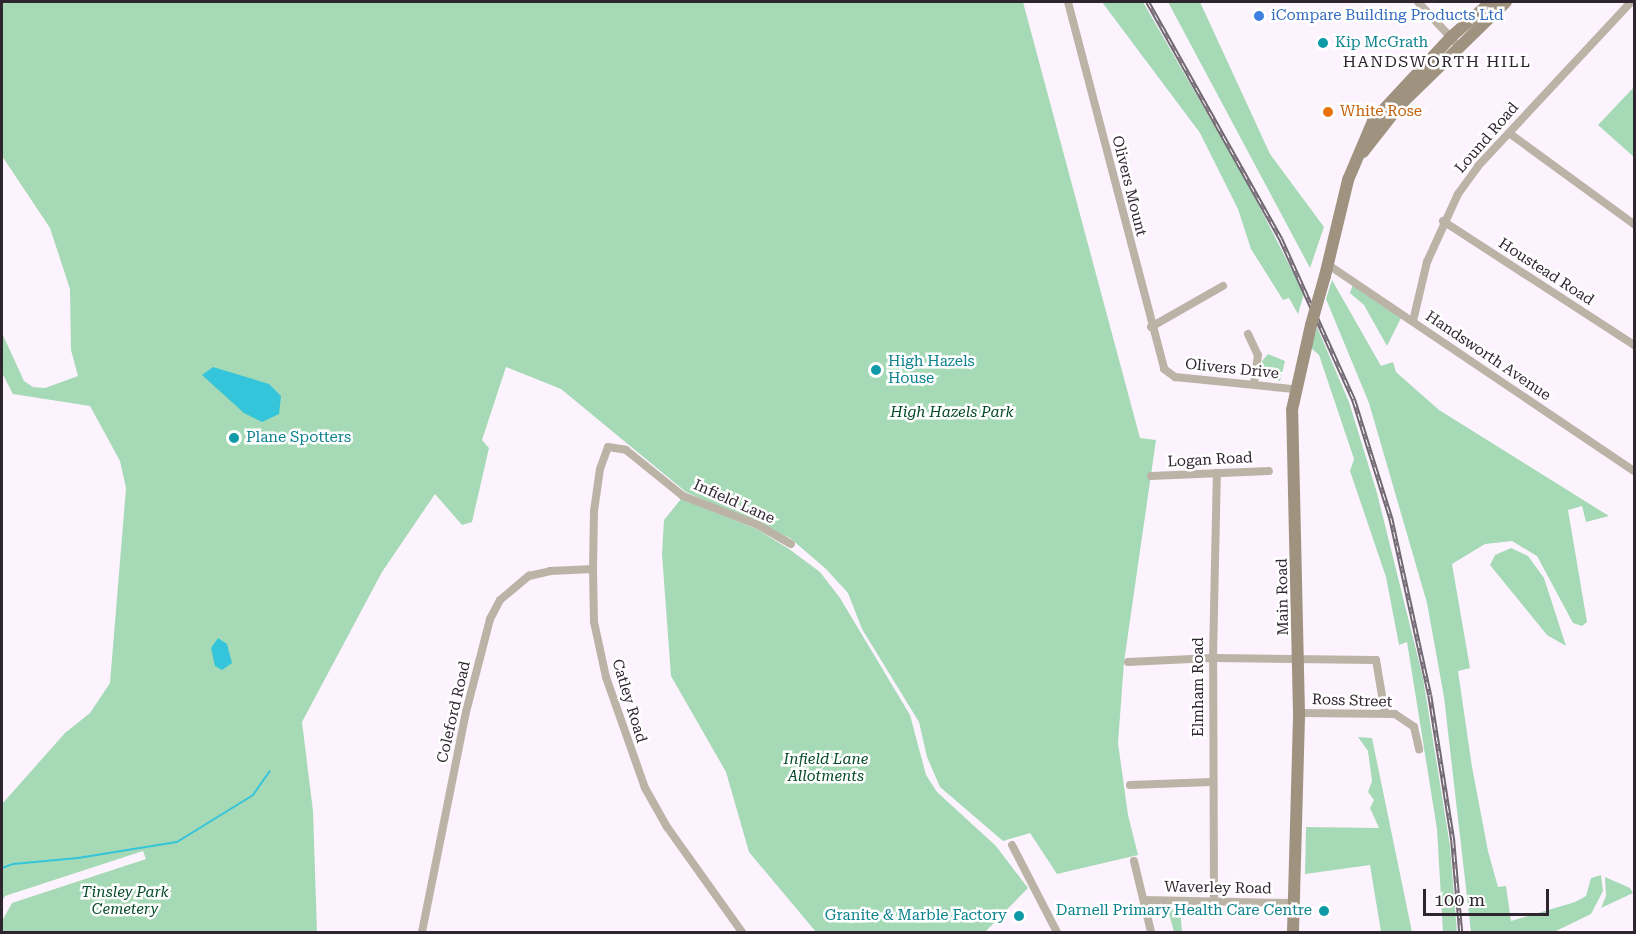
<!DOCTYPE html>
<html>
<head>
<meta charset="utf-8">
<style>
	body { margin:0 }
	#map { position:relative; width:1636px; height:934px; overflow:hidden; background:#fdf3fe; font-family:"Roboto Serif",serif }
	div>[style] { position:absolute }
	.green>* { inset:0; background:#a6d9b5 }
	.water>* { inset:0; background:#35c5da }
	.stream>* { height:2px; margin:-1px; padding:0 1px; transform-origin:1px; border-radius:1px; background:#35c5da }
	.street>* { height:8px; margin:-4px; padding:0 4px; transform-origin:4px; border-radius:4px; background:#bcb3a7 }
	.secondary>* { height:12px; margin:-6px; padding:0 6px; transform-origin:6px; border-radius:6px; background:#9f9380 }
	.rail>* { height:4.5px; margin-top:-2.25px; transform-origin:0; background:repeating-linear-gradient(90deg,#fff 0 7px,#716872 0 14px); box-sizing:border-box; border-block:2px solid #716872 }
	.secondary-bridge>* { height:12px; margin:-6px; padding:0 6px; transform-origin:6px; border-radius:6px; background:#9f9380 }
	.dots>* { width:16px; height:16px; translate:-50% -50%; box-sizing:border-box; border:3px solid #fff; border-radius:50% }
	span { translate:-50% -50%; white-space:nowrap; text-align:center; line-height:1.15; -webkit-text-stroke:5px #fff; paint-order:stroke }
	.shop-label { font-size:15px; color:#366cbe }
	.left { translate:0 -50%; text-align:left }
	.culture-label { font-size:15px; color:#0d838f }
	.right { translate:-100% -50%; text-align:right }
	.food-label { font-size:15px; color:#c56008 }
	.street-label { font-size:15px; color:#2e252f }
	.park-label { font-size:15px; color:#044c28; font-style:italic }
	.neighbourhood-label { font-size:16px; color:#2e252f; letter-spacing:1.5px }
	.frame { position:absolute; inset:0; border:3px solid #2e252f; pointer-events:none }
	.scale { position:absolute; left:1423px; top:889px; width:126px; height:27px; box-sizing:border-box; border:3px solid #2e252f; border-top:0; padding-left:8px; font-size:18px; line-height:21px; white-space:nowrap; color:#2e252f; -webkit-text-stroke:4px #fff; paint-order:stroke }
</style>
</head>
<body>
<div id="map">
	<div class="green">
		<div style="clip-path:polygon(2px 2px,1023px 2px,1140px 438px,1156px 440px,1124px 662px,1118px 743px,1128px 815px,1138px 855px,1057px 874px,1030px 833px,1003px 841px,940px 787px,927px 757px,919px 722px,862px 629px,848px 593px,826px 569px,790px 538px,686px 492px,561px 389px,506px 367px,482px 440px,489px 448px,472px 522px,462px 525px,435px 494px,382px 572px,302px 722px,313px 811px,317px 932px,2px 932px,2px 921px,12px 903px,146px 859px,143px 851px,5px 896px,2px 901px,2px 804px,65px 733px,90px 713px,110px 683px,126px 488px,120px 461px,90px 406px,13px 394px,2px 373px,2px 333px,24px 381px,33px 387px,45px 388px,78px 376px,71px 350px,70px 289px,50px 228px,2px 156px)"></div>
		<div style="clip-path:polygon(1102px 2px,1143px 2px,1249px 186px,1304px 294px,1298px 314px,1289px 298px,1283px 300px,1251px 249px,1238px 209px,1200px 133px)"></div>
		<div style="clip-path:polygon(1168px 2px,1200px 2px,1270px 154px,1324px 227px,1310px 268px)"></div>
		<div style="clip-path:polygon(1634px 87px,1634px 157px,1598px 125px)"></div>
		<div style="clip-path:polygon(1332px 280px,1381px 366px,1393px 362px,1396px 372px,1439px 410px,1609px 516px,1586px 522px,1582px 506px,1568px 510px,1587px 622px,1582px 626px,1573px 623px,1537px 556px,1512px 541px,1485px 544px,1452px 564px,1470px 668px,1458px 671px,1472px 767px,1488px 851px,1498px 887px,1506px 886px,1511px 921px,1575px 902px,1586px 896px,1591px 878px,1601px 875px,1603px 891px,1591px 914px,1554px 932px,1471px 932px,1444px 697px,1427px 603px,1369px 403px,1326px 299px)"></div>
		<div style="clip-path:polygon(1354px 281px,1401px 318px,1387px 346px,1364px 305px,1350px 293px)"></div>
		<div style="clip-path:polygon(1317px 327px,1349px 402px,1377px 493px,1423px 678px,1450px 846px,1457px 932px,1443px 932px,1437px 829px,1407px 642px,1399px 645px,1386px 577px,1350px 471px,1354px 459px,1319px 355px,1311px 348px)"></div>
		<div style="clip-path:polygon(1268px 354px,1285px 361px,1280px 381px,1268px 378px,1262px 361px)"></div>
		<div style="clip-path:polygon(681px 499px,757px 529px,789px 549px,820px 572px,840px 598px,910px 715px,926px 775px,937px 792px,996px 846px,1028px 888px,985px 932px,816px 932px,749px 852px,726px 772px,671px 676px,662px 554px,664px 520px)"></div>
		<div style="clip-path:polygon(1511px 548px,1528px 556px,1544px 578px,1566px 646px,1547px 635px,1490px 565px,1495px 555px)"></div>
		<div style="clip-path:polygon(1358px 737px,1372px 738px,1412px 932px,1381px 932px,1370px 865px,1305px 874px,1306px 827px,1379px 828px,1370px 808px,1374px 800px,1368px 792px,1372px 781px,1368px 751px)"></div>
		<div style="clip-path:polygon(1605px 877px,1630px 888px,1633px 893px,1601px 908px,1606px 896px)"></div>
		<div style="clip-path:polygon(1158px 908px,1180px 909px,1182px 932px,1174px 932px,1168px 910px,1159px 911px)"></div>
	</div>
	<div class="water">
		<div style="clip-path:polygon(213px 367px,269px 384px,281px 396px,279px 414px,262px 422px,244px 413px,202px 375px)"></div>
		<div style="clip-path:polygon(218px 638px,227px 644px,232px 663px,222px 670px,215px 666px,211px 648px)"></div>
	</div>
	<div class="stream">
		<div style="left:2px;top:868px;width:12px;rotate:-20deg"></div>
		<div style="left:13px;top:864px;width:65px;rotate:-5.3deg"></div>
		<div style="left:78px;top:858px;width:100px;rotate:-9.2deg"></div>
		<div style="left:177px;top:842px;width:89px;rotate:-31.7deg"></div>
		<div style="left:253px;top:795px;width:29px;rotate:-55deg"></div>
	</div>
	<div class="street">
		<div style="left:1068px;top:2px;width:379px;rotate:75.3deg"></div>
		<div style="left:1164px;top:369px;width:14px;rotate:36deg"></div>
		<div style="left:1175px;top:377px;width:120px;rotate:5.8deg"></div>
		<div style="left:1418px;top:2px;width:53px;rotate:47.3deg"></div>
		<div style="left:1509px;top:133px;width:155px;rotate:36.1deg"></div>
		<div style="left:1443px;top:221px;width:228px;rotate:33deg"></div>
		<div style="left:1327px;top:264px;width:370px;rotate:34deg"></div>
		<div style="left:1413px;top:321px;width:61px;rotate:-76.7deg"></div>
		<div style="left:1427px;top:262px;width:75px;rotate:-65.5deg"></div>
		<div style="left:1458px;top:194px;width:34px;rotate:-54deg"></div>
		<div style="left:1478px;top:166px;width:224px;rotate:-47deg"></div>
		<div style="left:1151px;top:327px;width:83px;rotate:-29.7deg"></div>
		<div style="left:1248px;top:334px;width:23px;rotate:65deg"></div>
		<div style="left:1258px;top:355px;width:29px;rotate:98deg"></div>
		<div style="left:1151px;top:476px;width:118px;rotate:-2.4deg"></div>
		<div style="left:1128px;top:662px;width:85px;rotate:-2.7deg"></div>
		<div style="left:1213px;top:658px;width:163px;rotate:0.7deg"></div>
		<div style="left:1376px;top:660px;width:54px;rotate:80.4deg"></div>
		<div style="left:1299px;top:713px;width:96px;rotate:0.6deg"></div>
		<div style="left:1395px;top:714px;width:23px;rotate:34deg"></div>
		<div style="left:1414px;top:727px;width:23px;rotate:77deg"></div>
		<div style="left:1130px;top:785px;width:82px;rotate:-2.1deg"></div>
		<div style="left:1012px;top:845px;width:98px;rotate:62.7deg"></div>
		<div style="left:1134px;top:861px;width:73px;rotate:76.5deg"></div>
		<div style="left:1144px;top:900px;width:149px;rotate:1.2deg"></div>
		<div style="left:1214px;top:902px;width:244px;rotate:-90.2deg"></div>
		<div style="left:1213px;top:658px;width:185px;rotate:-88.8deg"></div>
		<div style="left:422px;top:932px;width:224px;rotate:-78.7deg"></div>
		<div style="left:466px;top:712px;width:96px;rotate:-75.5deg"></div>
		<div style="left:490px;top:619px;width:21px;rotate:-62deg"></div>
		<div style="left:500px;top:600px;width:38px;rotate:-40deg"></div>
		<div style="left:529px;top:576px;width:22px;rotate:-13deg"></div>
		<div style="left:550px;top:571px;width:43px;rotate:-2.7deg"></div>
		<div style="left:742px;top:932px;width:129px;rotate:-125.5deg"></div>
		<div style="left:667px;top:827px;width:45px;rotate:-119.4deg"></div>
		<div style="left:645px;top:788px;width:118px;rotate:-109.4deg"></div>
		<div style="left:606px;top:677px;width:56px;rotate:-102.3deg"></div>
		<div style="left:594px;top:622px;width:53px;rotate:-91.1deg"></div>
		<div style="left:593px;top:569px;width:58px;rotate:-89deg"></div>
		<div style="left:594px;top:511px;width:42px;rotate:-81.9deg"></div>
		<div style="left:600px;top:469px;width:23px;rotate:-70deg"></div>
		<div style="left:608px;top:447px;width:18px;rotate:9deg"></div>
		<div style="left:626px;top:450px;width:73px;rotate:38.9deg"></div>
		<div style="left:683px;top:496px;width:80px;rotate:21.1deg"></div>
		<div style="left:758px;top:525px;width:38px;rotate:30deg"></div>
	</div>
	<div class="secondary">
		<div style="left:1363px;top:152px;width:60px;rotate:-51.8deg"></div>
		<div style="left:1400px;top:105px;width:148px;rotate:-44.2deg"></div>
		<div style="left:1325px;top:276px;width:99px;rotate:-76.5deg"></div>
		<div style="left:1348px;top:180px;width:64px;rotate:-67deg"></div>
		<div style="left:1373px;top:121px;width:115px;rotate:-47.1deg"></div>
		<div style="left:1451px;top:37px;width:53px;rotate:-41.2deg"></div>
		<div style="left:1293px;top:932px;width:219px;rotate:-88.4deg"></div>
		<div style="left:1299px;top:713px;width:303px;rotate:-91.3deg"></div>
		<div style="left:1292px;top:410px;width:87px;rotate:-77.4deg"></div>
	</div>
	<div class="rail">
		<div style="left:1148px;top:2px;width:272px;rotate:60.7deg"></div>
		<div style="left:1281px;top:239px;width:177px;rotate:65.6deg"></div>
		<div style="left:1354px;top:400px;width:124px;rotate:72.6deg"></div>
		<div style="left:1391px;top:518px;width:181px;rotate:77.6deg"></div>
		<div style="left:1430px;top:695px;width:148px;rotate:81deg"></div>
		<div style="left:1453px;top:841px;width:91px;rotate:85deg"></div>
	</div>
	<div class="secondary-bridge">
		<div style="left:1311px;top:325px;width:51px;rotate:-74.1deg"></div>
	</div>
	<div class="dots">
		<div style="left:1259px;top:16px;background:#3f7fe0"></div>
		<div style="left:1323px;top:43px;background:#0f9aa8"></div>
		<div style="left:1328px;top:112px;background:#e8710a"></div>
		<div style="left:876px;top:370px;background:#0f9aa8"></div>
		<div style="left:234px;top:438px;background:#0f9aa8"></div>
		<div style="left:1324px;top:911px;background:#0f9aa8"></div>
		<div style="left:1019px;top:916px;background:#0f9aa8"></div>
	</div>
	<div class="shop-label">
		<span class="left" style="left:1271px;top:16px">iCompare Building Products Ltd</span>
	</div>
	<div class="culture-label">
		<span class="left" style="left:1335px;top:43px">Kip McGrath</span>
		<span class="left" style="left:888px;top:370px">High Hazels<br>House</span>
		<span class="left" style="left:246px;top:438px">Plane Spotters</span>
		<span class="right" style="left:1312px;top:911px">Darnell Primary Health Care Centre</span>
		<span class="right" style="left:1007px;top:916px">Granite &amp; Marble Factory</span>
	</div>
	<div class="food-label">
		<span class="left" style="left:1340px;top:112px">White Rose</span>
	</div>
	<div class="street-label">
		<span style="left:1487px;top:138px;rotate:-49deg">Lound Road</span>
		<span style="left:1129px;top:186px;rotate:76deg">Olivers Mount</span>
		<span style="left:1546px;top:272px;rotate:33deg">Houstead Road</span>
		<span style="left:1488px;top:356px;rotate:34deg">Handsworth Avenue</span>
		<span style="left:1232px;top:369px;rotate:6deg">Olivers Drive</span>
		<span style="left:1210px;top:460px;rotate:-3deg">Logan Road</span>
		<span style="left:734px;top:502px;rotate:24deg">Infield Lane</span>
		<span style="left:1283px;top:597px;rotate:-91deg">Main Road</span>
		<span style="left:1199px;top:687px;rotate:-90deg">Elmham Road</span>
		<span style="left:629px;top:701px;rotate:73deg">Catley Road</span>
		<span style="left:1352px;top:701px;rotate:2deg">Ross Street</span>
		<span style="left:454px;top:712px;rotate:-77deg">Coleford Road</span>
		<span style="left:1218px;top:888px;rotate:1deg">Waverley Road</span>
	</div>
	<div class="park-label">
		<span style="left:952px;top:413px">High Hazels Park</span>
		<span style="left:826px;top:768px">Infield Lane<br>Allotments</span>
		<span style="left:125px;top:901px">Tinsley Park<br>Cemetery</span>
	</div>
	<div class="neighbourhood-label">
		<span style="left:1437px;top:62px">HANDSWORTH HILL</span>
	</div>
	<div class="frame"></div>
	<div class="scale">100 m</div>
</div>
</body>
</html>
